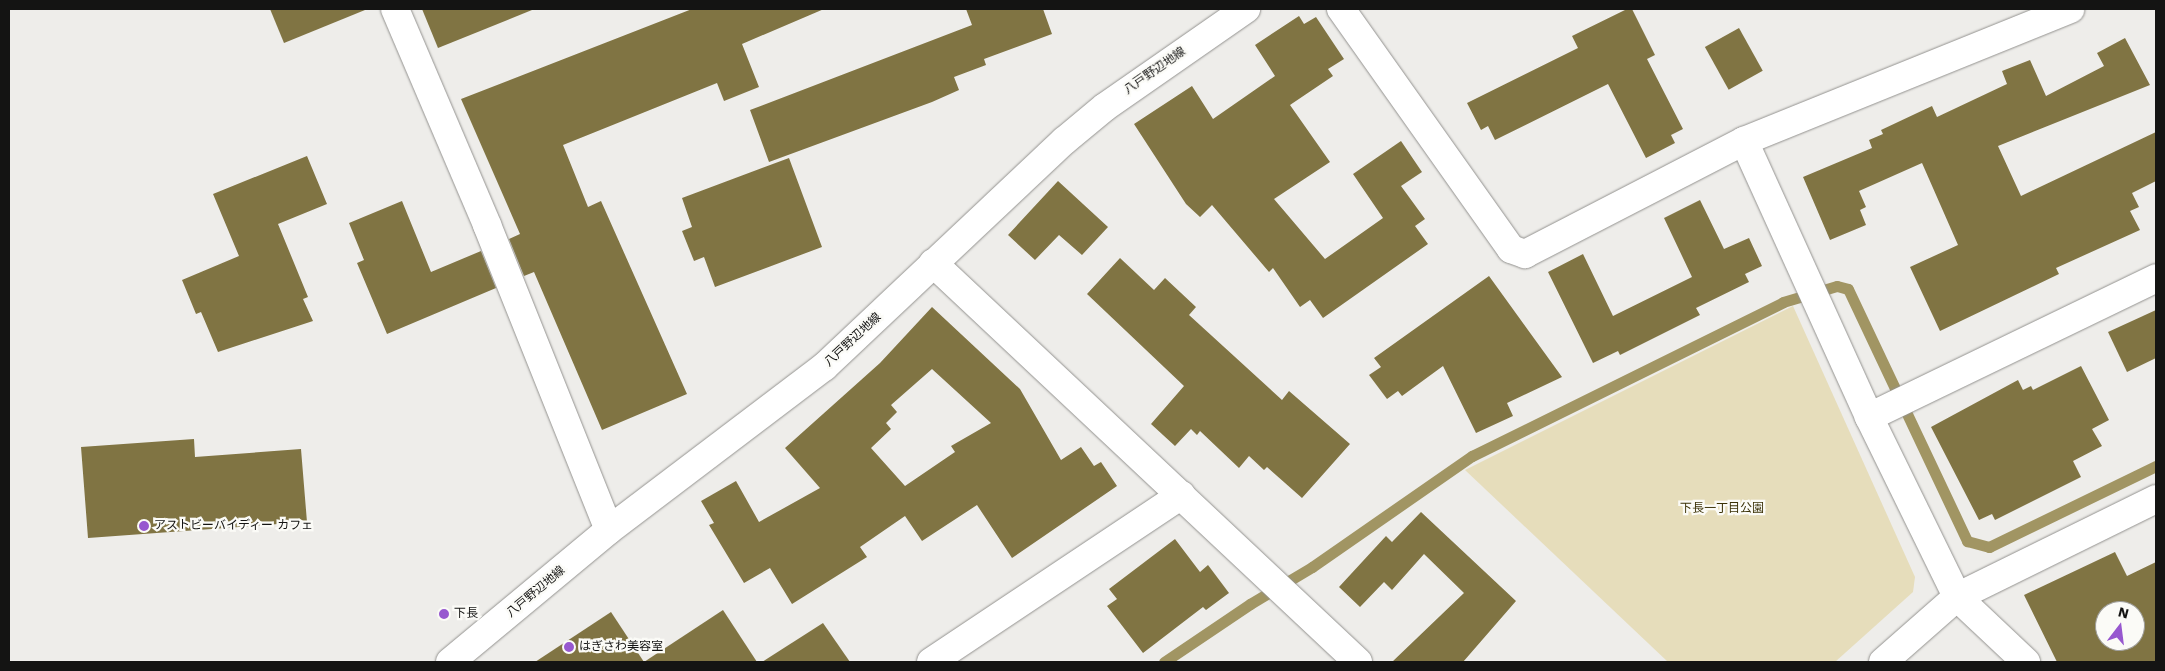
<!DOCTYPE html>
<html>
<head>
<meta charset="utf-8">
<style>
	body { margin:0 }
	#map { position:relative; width:2165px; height:671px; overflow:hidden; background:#eeedea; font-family:"Work Sans","Noto Sans JP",sans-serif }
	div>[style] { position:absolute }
	.green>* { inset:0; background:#e6ddbb }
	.stream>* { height:11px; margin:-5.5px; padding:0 5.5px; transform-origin:5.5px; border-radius:5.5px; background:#a19563 }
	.building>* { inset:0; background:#807443; transform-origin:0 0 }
	.roads { filter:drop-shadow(0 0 1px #93928f) drop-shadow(0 0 1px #93928f) }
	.minor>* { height:28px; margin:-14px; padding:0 14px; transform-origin:14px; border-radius:14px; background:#fff }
	.primary>* { height:28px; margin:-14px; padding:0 14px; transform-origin:14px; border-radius:14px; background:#fff }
	.dots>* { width:14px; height:14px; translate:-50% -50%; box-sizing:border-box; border:2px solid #fbfbf7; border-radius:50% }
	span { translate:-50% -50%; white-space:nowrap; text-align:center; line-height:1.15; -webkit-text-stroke:4.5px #fbfbf7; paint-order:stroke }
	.street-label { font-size:12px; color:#141413 }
	.park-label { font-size:12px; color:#3b3207 }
	.poi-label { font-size:12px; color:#141413 }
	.left { translate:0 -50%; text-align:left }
	.frame { position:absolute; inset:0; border:10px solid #141413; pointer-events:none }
	.north { position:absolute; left:2095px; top:601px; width:50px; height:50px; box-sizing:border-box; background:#fbfbf7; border:1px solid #9f9f9c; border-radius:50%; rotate:15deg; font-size:14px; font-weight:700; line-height:20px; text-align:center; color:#141413 }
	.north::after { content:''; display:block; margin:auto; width:18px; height:22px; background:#9758cf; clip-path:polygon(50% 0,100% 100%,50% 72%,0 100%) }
</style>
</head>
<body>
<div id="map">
	<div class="green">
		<div style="clip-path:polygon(1793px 306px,1915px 577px,1913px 592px,1835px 662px,1668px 662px,1465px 470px)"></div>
	</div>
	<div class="stream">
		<div style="left:1164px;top:662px;width:104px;rotate:-34deg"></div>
		<div style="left:1250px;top:604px;width:72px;rotate:-30.8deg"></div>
		<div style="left:1312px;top:567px;width:195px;rotate:-34.8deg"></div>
		<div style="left:1472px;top:456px;width:347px;rotate:-26.3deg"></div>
		<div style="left:1783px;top:302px;width:56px;rotate:-16.5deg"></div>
		<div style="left:1837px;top:286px;width:11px;rotate:15deg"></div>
		<div style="left:1848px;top:289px;width:279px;rotate:64.7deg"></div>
		<div style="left:1967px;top:541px;width:23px;rotate:15deg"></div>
		<div style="left:1989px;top:547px;width:186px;rotate:-25.9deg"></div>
	</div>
	<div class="building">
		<div style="clip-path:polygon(270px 9px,365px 9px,365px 10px,284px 43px)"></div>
		<div style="clip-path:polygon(422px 9px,532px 9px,532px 10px,438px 48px)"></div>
		<div style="clip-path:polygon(692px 9px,824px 9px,742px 44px,759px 87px,724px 101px,717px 83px,563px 145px,588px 207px,601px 201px,687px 394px,602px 430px,534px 272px,524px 276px,509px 239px,520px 234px,461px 99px)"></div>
		<div style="clip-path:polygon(966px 9px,1043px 9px,1052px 34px,984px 59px,986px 65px,954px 77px,959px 90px,932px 102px,769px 162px,750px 110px,972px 25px)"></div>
		<div style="clip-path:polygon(1627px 9px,1632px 9px,1655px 55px,1647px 59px,1683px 129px,1671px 135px,1675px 143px,1646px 158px,1608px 84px,1495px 140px,1488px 126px,1481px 130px,1467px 103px,1578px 48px,1572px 36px)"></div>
		<div style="clip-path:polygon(1299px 16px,1304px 24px,1316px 17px,1344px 59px,1328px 69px,1333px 76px,1290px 105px,1330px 162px,1274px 199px,1325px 259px,1383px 218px,1353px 174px,1401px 141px,1422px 172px,1401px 186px,1425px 219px,1415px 226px,1428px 244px,1323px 318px,1310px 300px,1300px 307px,1273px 268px,1269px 272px,1212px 205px,1200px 217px,1186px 204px,1134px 124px,1192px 86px,1213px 119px,1275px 76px,1255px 45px)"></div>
		<div style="left:1739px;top:28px;width:49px;height:39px;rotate:61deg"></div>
		<div style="clip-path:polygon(2125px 38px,2150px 85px,1998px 146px,2021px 196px,2156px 132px,2156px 181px,2132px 193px,2139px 207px,2130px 211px,2140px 230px,2056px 268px,2059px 274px,1940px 331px,1910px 267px,1958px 245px,1922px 163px,1859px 191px,1866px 207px,1860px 210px,1866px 225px,1830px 240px,1803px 177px,1872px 148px,1869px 140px,1883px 134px,1881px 130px,1932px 106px,1937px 117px,2007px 84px,2002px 71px,2030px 60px,2046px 96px,2104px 66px,2097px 53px)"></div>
		<div style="clip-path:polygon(307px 156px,327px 204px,278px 224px,308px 297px,303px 299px,313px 321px,218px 352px,201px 312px,196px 314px,182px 280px,239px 256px,213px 194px)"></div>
		<div style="clip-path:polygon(789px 158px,822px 247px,715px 287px,704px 257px,694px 261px,682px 231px,692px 227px,682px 198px)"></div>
		<div style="clip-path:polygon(1058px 181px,1108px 227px,1082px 255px,1059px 235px,1035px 260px,1008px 235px)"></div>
		<div style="clip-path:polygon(1700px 200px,1724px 249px,1749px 238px,1762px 266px,1745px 274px,1749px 282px,1696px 308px,1700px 315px,1620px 355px,1618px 351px,1593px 363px,1548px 272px,1583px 254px,1613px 316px,1692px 277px,1664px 218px)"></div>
		<div style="clip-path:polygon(402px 201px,431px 272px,481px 251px,496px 288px,387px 334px,357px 263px,364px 260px,349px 223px)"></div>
		<div style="clip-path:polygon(1120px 258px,1154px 290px,1165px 278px,1196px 307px,1189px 315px,1282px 400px,1289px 391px,1350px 444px,1302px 498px,1267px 467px,1264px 470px,1249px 456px,1239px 468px,1200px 431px,1197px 435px,1191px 429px,1175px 446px,1151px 424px,1184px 386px,1087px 294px)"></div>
		<div style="clip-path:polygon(1489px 276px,1562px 377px,1507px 403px,1513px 416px,1476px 433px,1443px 366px,1402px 396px,1398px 391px,1387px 399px,1369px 375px,1381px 367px,1374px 358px)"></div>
		<div style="clip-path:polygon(evenodd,932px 307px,1020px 389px,1061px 460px,1081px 447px,1094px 466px,1101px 462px,1117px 486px,1012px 558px,977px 505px,922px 541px,905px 516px,860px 547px,867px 557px,792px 604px,770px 568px,744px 583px,709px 525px,714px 523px,701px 501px,736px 481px,759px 522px,820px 488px,785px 448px,880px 363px,932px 307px,932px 369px,991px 423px,951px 446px,955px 452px,905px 486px,871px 448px,891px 429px,886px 423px,897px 412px,891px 405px,932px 369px)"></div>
		<div style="clip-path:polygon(2156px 310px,2156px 358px,2127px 372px,2108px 332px)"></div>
		<div style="clip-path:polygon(2081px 366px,2109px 420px,2092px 429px,2102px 446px,2073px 461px,2081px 477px,1995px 520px,1992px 514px,1979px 520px,1931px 427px,2018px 380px,2023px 390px,2031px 386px,2033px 390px)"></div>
		<div style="clip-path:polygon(194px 439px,195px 457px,301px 449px,307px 522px,88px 538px,81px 447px)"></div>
		<div style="clip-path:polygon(1421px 512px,1516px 601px,1463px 662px,1392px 662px,1464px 593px,1424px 554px,1392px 590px,1384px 582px,1360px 607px,1339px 587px,1386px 536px,1392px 542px)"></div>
		<div style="clip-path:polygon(1175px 539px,1200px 572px,1208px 565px,1229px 593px,1206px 610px,1203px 607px,1143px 653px,1107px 606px,1117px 599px,1109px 589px)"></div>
		<div style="clip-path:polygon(evenodd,2115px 552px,2127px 576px,2156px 562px,2156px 662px,2057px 662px,2024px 595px,2115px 552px,2105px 611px,2135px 611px,2135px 641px,2105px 641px,2105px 611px)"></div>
		<div style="clip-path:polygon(723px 610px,757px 662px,644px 662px)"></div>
		<div style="clip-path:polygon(611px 612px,644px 662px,535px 662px)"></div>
		<div style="clip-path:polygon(823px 623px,850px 662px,762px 662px)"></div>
	</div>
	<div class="roads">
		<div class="minor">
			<div style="left:395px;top:9px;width:235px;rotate:66.9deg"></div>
			<div style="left:487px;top:225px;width:328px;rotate:68.2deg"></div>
			<div style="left:1341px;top:9px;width:294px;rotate:54.7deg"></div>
			<div style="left:1511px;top:249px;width:15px;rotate:20deg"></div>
			<div style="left:1525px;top:254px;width:246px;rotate:-27.3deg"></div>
			<div style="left:1744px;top:141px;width:352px;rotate:-22deg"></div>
			<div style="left:1744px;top:141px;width:303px;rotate:65.6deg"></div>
			<div style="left:1869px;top:417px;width:200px;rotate:63.9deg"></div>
			<div style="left:1957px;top:597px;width:95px;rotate:43.3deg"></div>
			<div style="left:933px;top:263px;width:583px;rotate:43.19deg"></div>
			<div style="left:1869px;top:417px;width:319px;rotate:-25.8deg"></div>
			<div style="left:931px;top:662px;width:301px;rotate:-33.7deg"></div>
			<div style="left:1883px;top:662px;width:98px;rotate:-41.3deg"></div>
			<div style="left:1957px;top:597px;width:222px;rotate:-26.2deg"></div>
		</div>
		<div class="primary">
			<div style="left:450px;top:662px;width:207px;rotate:-39.7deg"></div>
			<div style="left:609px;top:530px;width:270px;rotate:-37.2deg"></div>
			<div style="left:824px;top:367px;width:330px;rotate:-43.3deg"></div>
			<div style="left:1064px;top:141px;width:53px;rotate:-39.7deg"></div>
			<div style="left:1105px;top:107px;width:172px;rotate:-34.8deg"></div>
		</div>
	</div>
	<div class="dots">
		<div style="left:144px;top:526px;background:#9758cf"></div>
		<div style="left:444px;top:614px;background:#9758cf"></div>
		<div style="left:569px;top:647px;background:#9758cf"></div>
	</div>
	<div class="street-label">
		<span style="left:1155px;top:71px;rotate:-35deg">八戸野辺地線</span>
		<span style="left:853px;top:340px;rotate:-43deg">八戸野辺地線</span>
		<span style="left:536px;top:592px;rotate:-40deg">八戸野辺地線</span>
	</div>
	<div class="park-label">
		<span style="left:1722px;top:509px">下長一丁目公園</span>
	</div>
	<div class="poi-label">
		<span class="left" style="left:154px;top:526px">アストビーバイディー カフェ</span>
		<span class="left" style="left:454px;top:614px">下長</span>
		<span class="left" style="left:579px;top:647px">はぎさわ美容室</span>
	</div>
	<div class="frame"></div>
	<div class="north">N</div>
</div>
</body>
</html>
